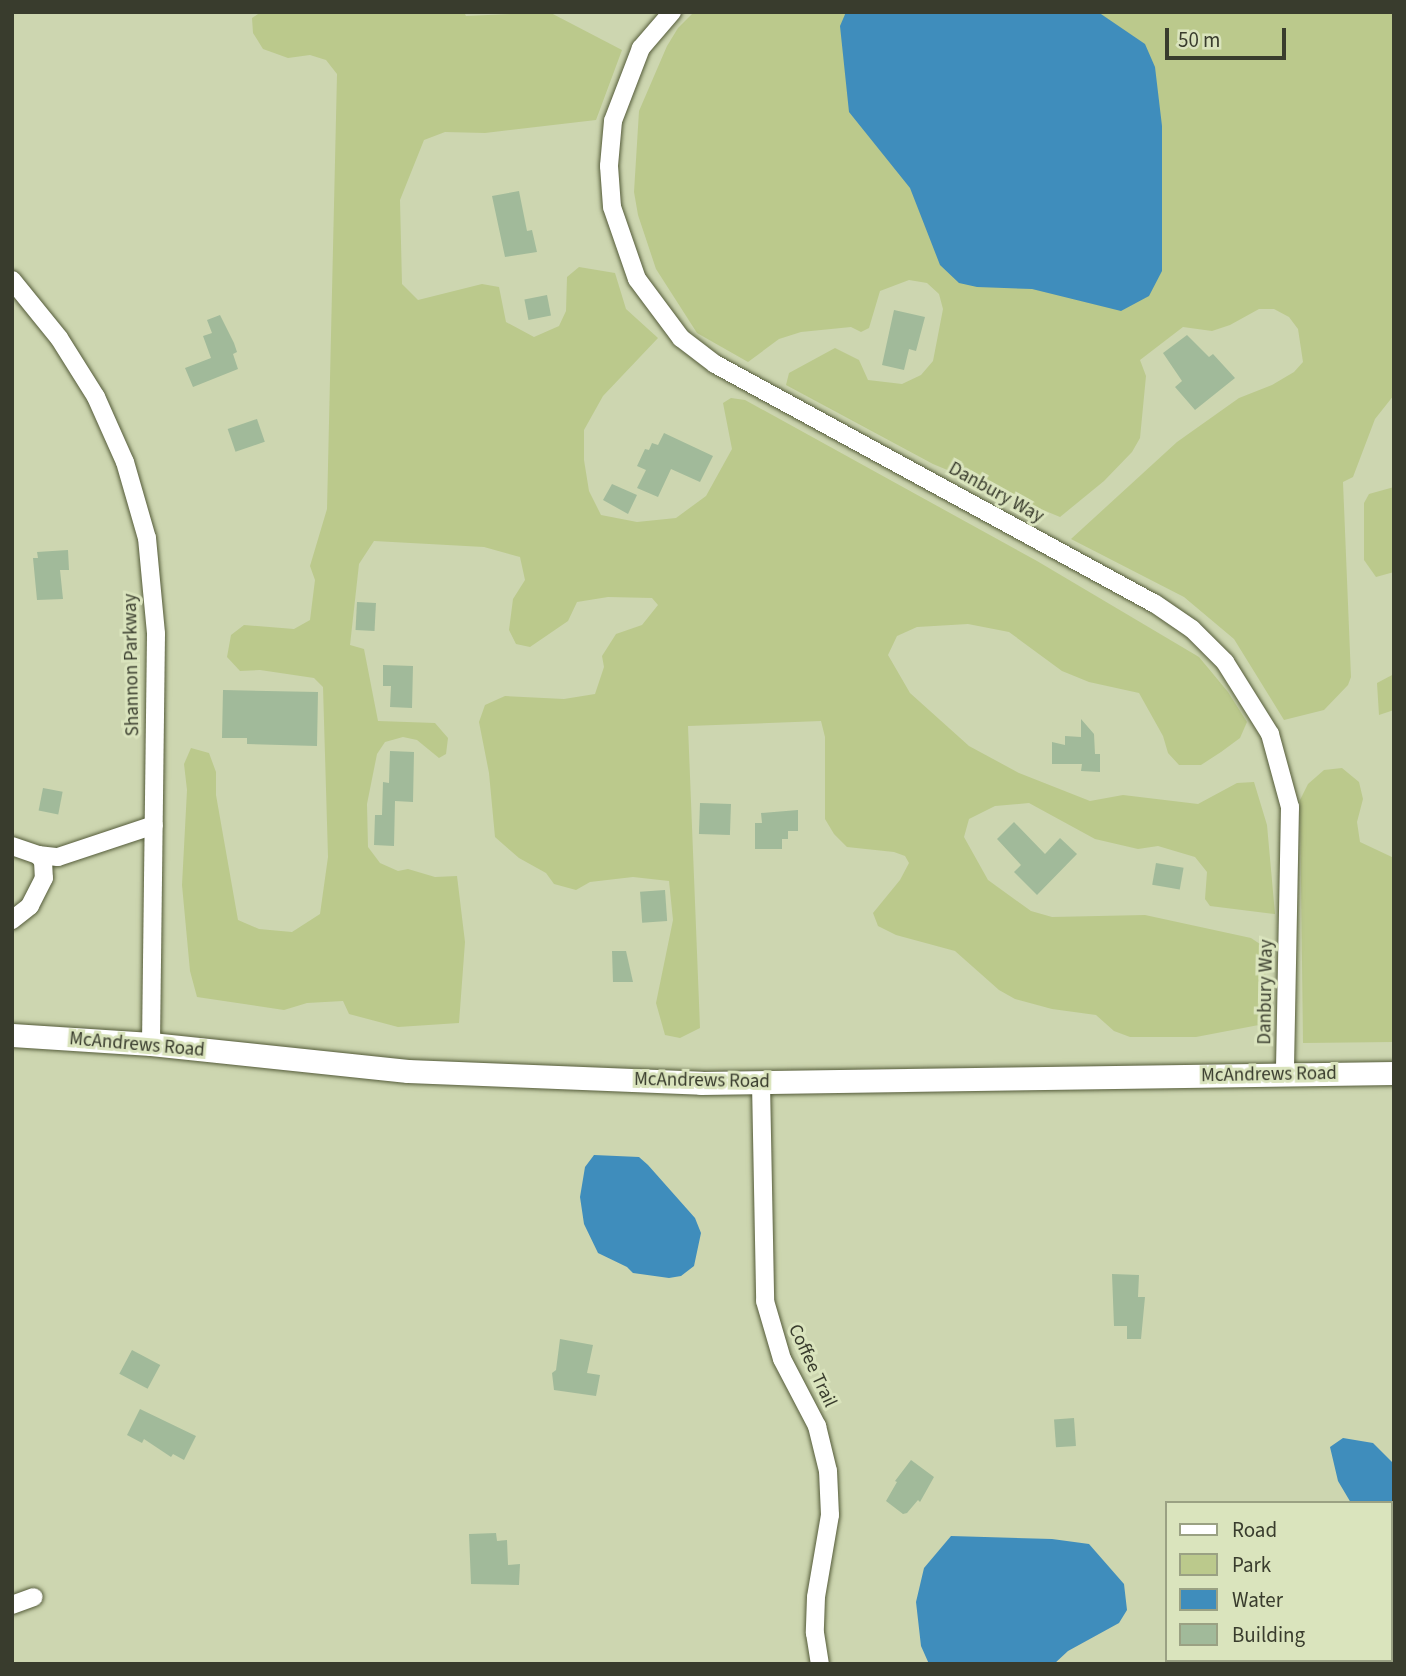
<!DOCTYPE html>
<html>
<head>
<meta charset="utf-8">
<style>
	body { margin:0 }
	#map { position:relative; width:1406px; height:1676px; overflow:hidden; background:#cdd6b0; font-family:"Source Sans 3",sans-serif }
	div>[style] { position:absolute }
	.green>* { inset:0; background:#bbc98c }
	.water>* { inset:0; background:#3f8dbc }
	.building>* { inset:0; background:#a1ba9a; transform-origin:0 0 }
	.roads { filter:drop-shadow(0 0 2px #545b39) drop-shadow(0 0 2px #545b39) }
	.minor>* { height:18px; margin:-9px; padding:0 9px; transform-origin:9px; border-radius:9px; background:#fff }
	.major>* { height:23px; margin:-11.5px; padding:0 11.5px; transform-origin:11.5px; border-radius:11.5px; background:#fff }
	span { translate:-50% -50%; white-space:nowrap; text-align:center; line-height:1.15; -webkit-text-stroke:6px #dae4bd; paint-order:stroke }
	.street-label { font-size:19px; color:#393c2d }
	.frame { position:absolute; inset:0; border:14px solid #393c2d; pointer-events:none }
	.legend { position:absolute; left:1165px; top:1501px; width:228px; height:161px; box-sizing:border-box; background:#dae4bd; border:2px solid #9aa183; margin:0; padding:9px 12px; list-style:none; font-size:21px; color:#393c2d }
	.legend li { display:flex; align-items:center; gap:14px; height:35px }
	.legend b { width:35px; border:2px solid #9aa183 }
	.scale { position:absolute; left:1165px; top:28px; width:121px; height:32px; box-sizing:border-box; border:4px solid #393c2d; border-top:0; padding-left:9px; font-size:21px; line-height:24px; white-space:nowrap; color:#393c2d; -webkit-text-stroke:5px #dae4bd; paint-order:stroke }
</style>
</head>
<body>
<div id="map">
	<div class="green">
		<div style="clip-path:polygon(261px 12px,464px 12px,466px 16px,549px 12px,622px 50px,596px 120px,485px 133px,445px 132px,424px 140px,400px 200px,402px 284px,418px 300px,482px 284px,499px 287px,506px 322px,534px 337px,559px 326px,566px 311px,567px 277px,579px 267px,615px 273px,626px 309px,658px 338px,603px 396px,584px 430px,584px 460px,589px 491px,601px 515px,637px 522px,676px 518px,706px 496px,732px 449px,723px 403px,731px 398px,745px 400px,1037px 561px,1199px 657px,1228px 692px,1247px 722px,1240px 738px,1221px 752px,1201px 765px,1179px 765px,1168px 753px,1163px 736px,1139px 693px,1089px 682px,1062px 671px,1009px 632px,968px 624px,917px 627px,897px 636px,888px 655px,910px 693px,969px 746px,1019px 773px,1090px 801px,1123px 795px,1198px 804px,1237px 783px,1254px 782px,1267px 825px,1275px 914px,1210px 906px,1205px 899px,1207px 872px,1195px 857px,1158px 846px,1138px 849px,1095px 839px,1029px 803px,995px 806px,969px 819px,964px 837px,988px 880px,1031px 911px,1052px 917px,1145px 915px,1251px 938px,1266px 948px,1264px 1024px,1196px 1037px,1130px 1037px,1114px 1031px,1096px 1015px,1052px 1009px,1015px 999px,999px 990px,955px 951px,896px 935px,878px 926px,873px 913px,900px 880px,909px 863px,905px 856px,894px 852px,847px 847px,834px 834px,825px 819px,825px 737px,821px 721px,688px 726px,700px 1028px,680px 1038px,665px 1035px,656px 1003px,673px 920px,669px 881px,633px 877px,590px 882px,576px 890px,554px 884px,546px 873px,519px 858px,495px 837px,489px 773px,479px 722px,485px 705px,505px 696px,564px 699px,595px 694px,604px 667px,602px 656px,616px 634px,642px 625px,658px 605px,652px 598px,608px 597px,577px 602px,568px 621px,530px 647px,516px 644px,509px 630px,513px 599px,525px 580px,520px 557px,484px 547px,374px 541px,359px 564px,350px 645px,364px 649px,378px 721px,435px 723px,448px 738px,446px 754px,439px 758px,417px 740px,403px 737px,385px 742px,377px 754px,367px 804px,368px 847px,380px 863px,398px 871px,408px 869px,435px 877px,457px 876px,465px 942px,459px 1023px,398px 1027px,349px 1014px,343px 1001px,307px 1003px,284px 1010px,197px 997px,190px 971px,182px 885px,187px 790px,184px 764px,191px 748px,209px 753px,216px 772px,216px 795px,238px 920px,259px 929px,292px 932px,320px 914px,328px 857px,323px 687px,314px 678px,260px 670px,240px 671px,227px 657px,231px 635px,244px 625px,294px 629px,310px 620px,315px 580px,310px 566px,327px 509px,337px 74px,326px 60px,310px 55px,288px 58px,263px 49px,253px 33px,252px 18px)"></div>
		<div style="clip-path:polygon(694px 12px,1394px 12px,1394px 395px,1375px 419px,1353px 477px,1343px 482px,1351px 677px,1348px 685px,1324px 710px,1284px 720px,1234px 639px,1184px 597px,1071px 539px,1177px 442px,1239px 398px,1272px 385px,1294px 372px,1303px 362px,1298px 329px,1289px 317px,1274px 309px,1259px 309px,1230px 325px,1212px 331px,1183px 327px,1140px 360px,1146px 376px,1140px 438px,1132px 452px,1104px 481px,1060px 517px,933px 464px,786px 385px,789px 373px,835px 348px,859px 360px,868px 380px,902px 384px,921px 375px,933px 361px,943px 309px,939px 294px,927px 283px,909px 280px,880px 291px,869px 328px,861px 332px,851px 327px,801px 332px,779px 339px,748px 362px,697px 333px,656px 269px,638px 215px,634px 192px,639px 111px,667px 46px,678px 28px)"></div>
		<div style="clip-path:polygon(1394px 487px,1394px 572px,1376px 577px,1364px 560px,1364px 503px,1369px 494px)"></div>
		<div style="clip-path:polygon(1394px 674px,1394px 710px,1379px 715px,1377px 683px)"></div>
		<div style="clip-path:polygon(1342px 768px,1359px 782px,1363px 799px,1357px 822px,1360px 842px,1394px 858px,1394px 1042px,1303px 1043px,1300px 800px,1308px 784px,1324px 770px)"></div>
	</div>
	<div class="water">
		<div style="clip-path:polygon(846px 12px,1098px 12px,1145px 44px,1155px 67px,1162px 126px,1162px 271px,1149px 296px,1121px 311px,1032px 289px,977px 287px,959px 283px,940px 265px,910px 188px,849px 112px,840px 26px)"></div>
		<div style="clip-path:polygon(594px 1155px,639px 1157px,648px 1165px,695px 1218px,701px 1233px,694px 1266px,681px 1276px,669px 1278px,633px 1273px,627px 1267px,598px 1253px,584px 1224px,580px 1197px,585px 1167px)"></div>
		<div style="clip-path:polygon(1343px 1438px,1373px 1443px,1394px 1464px,1394px 1530px,1390px 1532px,1390px 1503px,1351px 1503px,1338px 1481px,1330px 1447px)"></div>
		<div style="clip-path:polygon(951px 1536px,1052px 1539px,1089px 1544px,1124px 1584px,1127px 1610px,1119px 1623px,1068px 1651px,1054px 1664px,929px 1664px,921px 1646px,916px 1602px,924px 1568px)"></div>
	</div>
	<div class="building">
		<div style="clip-path:polygon(519px 191px,527px 231px,532px 230px,537px 252px,505px 257px,492px 196px)"></div>
		<div style="left:547px;top:295px;width:21px;height:23px;rotate:79deg"></div>
		<div style="clip-path:polygon(894px 310px,925px 317px,916px 351px,909px 349px,904px 370px,882px 365px)"></div>
		<div style="clip-path:polygon(220px 315px,234px 343px,237px 352px,233px 354px,238px 369px,193px 387px,185px 368px,211px 358px,203px 336px,212px 333px,207px 320px)"></div>
		<div style="clip-path:polygon(1187px 335px,1209px 357px,1213px 354px,1235px 378px,1195px 410px,1175px 387px,1182px 381px,1163px 353px)"></div>
		<div style="left:257px;top:419px;width:24px;height:31px;rotate:71deg"></div>
		<div style="clip-path:polygon(664px 433px,713px 456px,700px 482px,671px 469px,658px 497px,637px 488px,646px 470px,637px 466px,645px 449px,649px 450px,652px 443px,658px 445px)"></div>
		<div style="clip-path:polygon(612px 484px,637px 495px,628px 514px,603px 500px)"></div>
		<div style="clip-path:polygon(68px 550px,69px 570px,60px 570px,63px 599px,37px 600px,33px 558px,38px 558px,37px 552px)"></div>
		<div style="left:357px;top:602px;width:19px;height:28px;rotate:3deg"></div>
		<div style="clip-path:polygon(383px 665px,413px 666px,412px 708px,390px 707px,391px 686px,383px 686px)"></div>
		<div style="clip-path:polygon(223px 690px,318px 692px,317px 746px,247px 744px,247px 738px,222px 738px)"></div>
		<div style="clip-path:polygon(1081px 719px,1094px 734px,1095px 754px,1100px 754px,1100px 772px,1081px 771px,1082px 764px,1052px 764px,1052px 742px,1065px 745px,1065px 736px,1081px 737px)"></div>
		<div style="clip-path:polygon(390px 751px,414px 752px,413px 802px,395px 801px,394px 846px,374px 845px,375px 815px,382px 815px,383px 782px,389px 783px)"></div>
		<div style="left:43px;top:788px;width:20px;height:23px;rotate:11deg"></div>
		<div style="left:700px;top:803px;width:31px;height:31px;rotate:2deg"></div>
		<div style="clip-path:polygon(798px 810px,798px 831px,788px 831px,788px 839px,782px 839px,782px 849px,755px 849px,755px 823px,762px 823px,761px 813px)"></div>
		<div style="clip-path:polygon(1014px 822px,1045px 854px,1060px 838px,1077px 854px,1037px 895px,1014px 872px,1021px 865px,997px 839px)"></div>
		<div style="left:1156px;top:863px;width:28px;height:22px;rotate:10deg"></div>
		<div style="left:665px;top:890px;width:31px;height:25px;rotate:86deg"></div>
		<div style="clip-path:polygon(612px 951px,626px 951px,633px 982px,613px 982px)"></div>
		<div style="clip-path:polygon(1112px 1274px,1139px 1275px,1138px 1297px,1145px 1297px,1141px 1339px,1127px 1339px,1127px 1326px,1114px 1326px)"></div>
		<div style="clip-path:polygon(560px 1339px,593px 1345px,587px 1373px,600px 1375px,596px 1396px,554px 1390px,552px 1373px,556px 1370px)"></div>
		<div style="left:132px;top:1350px;width:32px;height:27px;rotate:28deg"></div>
		<div style="clip-path:polygon(140px 1409px,196px 1436px,184px 1460px,173px 1454px,171px 1457px,144px 1439px,142px 1443px,127px 1435px)"></div>
		<div style="left:1074px;top:1418px;width:28px;height:20px;rotate:86deg"></div>
		<div style="clip-path:polygon(911px 1460px,934px 1477px,920px 1502px,918px 1500px,907px 1513px,903px 1514px,886px 1501px,897px 1482px,895px 1481px)"></div>
		<div style="clip-path:polygon(496px 1533px,497px 1541px,507px 1540px,508px 1565px,520px 1564px,519px 1585px,471px 1584px,469px 1534px)"></div>
	</div>
	<div class="roads">
		<div class="minor">
			<div style="left:672px;top:12px;width:48px;rotate:130.7deg"></div>
			<div style="left:641px;top:48px;width:78px;rotate:111deg"></div>
			<div style="left:613px;top:121px;width:45px;rotate:95.1deg"></div>
			<div style="left:609px;top:166px;width:41px;rotate:85.8deg"></div>
			<div style="left:612px;top:207px;width:76px;rotate:70.9deg"></div>
			<div style="left:637px;top:279px;width:74px;rotate:53.3deg"></div>
			<div style="left:681px;top:338px;width:43px;rotate:37.4deg"></div>
			<div style="left:715px;top:364px;width:500px;rotate:28.6deg"></div>
			<div style="left:1154px;top:603px;width:46px;rotate:34.4deg"></div>
			<div style="left:1192px;top:629px;width:47px;rotate:45deg"></div>
			<div style="left:1225px;top:662px;width:85px;rotate:58deg"></div>
			<div style="left:1270px;top:734px;width:76px;rotate:74.7deg"></div>
			<div style="left:1290px;top:807px;width:267px;rotate:91.1deg"></div>
			<div style="left:12px;top:280px;width:75px;rotate:51deg"></div>
			<div style="left:59px;top:338px;width:70px;rotate:57.9deg"></div>
			<div style="left:96px;top:397px;width:71px;rotate:66deg"></div>
			<div style="left:125px;top:462px;width:79px;rotate:73.9deg"></div>
			<div style="left:147px;top:538px;width:96px;rotate:84.6deg"></div>
			<div style="left:156px;top:634px;width:410px;rotate:90.7deg"></div>
			<div style="left:12px;top:846px;width:28px;rotate:19deg"></div>
			<div style="left:38px;top:855px;width:8px;rotate:50deg"></div>
			<div style="left:43px;top:861px;width:17px;rotate:87deg"></div>
			<div style="left:44px;top:878px;width:31px;rotate:117deg"></div>
			<div style="left:30px;top:906px;width:23px;rotate:142deg"></div>
			<div style="left:38px;top:855px;width:20px;rotate:6deg"></div>
			<div style="left:58px;top:857px;width:101px;rotate:-18.4deg"></div>
			<div style="left:761px;top:1083px;width:218px;rotate:88.9deg"></div>
			<div style="left:765px;top:1301px;width:60px;rotate:73.7deg"></div>
			<div style="left:782px;top:1359px;width:76px;rotate:62.4deg"></div>
			<div style="left:817px;top:1426px;width:46px;rotate:76.3deg"></div>
			<div style="left:828px;top:1471px;width:44px;rotate:87.4deg"></div>
			<div style="left:830px;top:1515px;width:83px;rotate:99.7deg"></div>
			<div style="left:816px;top:1597px;width:36px;rotate:92deg"></div>
			<div style="left:815px;top:1633px;width:31px;rotate:81deg"></div>
			<div style="left:12px;top:1605px;width:23px;rotate:-20deg"></div>
		</div>
		<div class="major">
			<div style="left:12px;top:1035px;width:139px;rotate:3.7deg"></div>
			<div style="left:151px;top:1044px;width:258px;rotate:6deg"></div>
			<div style="left:408px;top:1071px;width:293px;rotate:2.3deg"></div>
			<div style="left:701px;top:1083px;width:693px;rotate:-0.83deg"></div>
		</div>
	</div>
	<div class="street-label">
		<span style="left:996px;top:493px;rotate:29deg">Danbury Way</span>
		<span style="left:132px;top:665px;rotate:-91deg">Shannon Parkway</span>
		<span style="left:1266px;top:992px;rotate:-89deg">Danbury Way</span>
		<span style="left:137px;top:1045px;rotate:5deg">McAndrews Road</span>
		<span style="left:1269px;top:1075px;rotate:-1deg">McAndrews Road</span>
		<span style="left:702px;top:1081px;rotate:1deg">McAndrews Road</span>
		<span style="left:812px;top:1366px;rotate:65deg">Coffee Trail</span>
	</div>
	<div class="frame"></div>
	<ul class="legend">
	<li><b style="height:9px;background:#fff"></b>Road</li>
	<li><b style="height:19px;background:#bbc98c"></b>Park</li>
	<li><b style="height:19px;background:#3f8dbc"></b>Water</li>
	<li><b style="height:19px;background:#a1ba9a"></b>Building</li>
	</ul>
	<div class="scale">50 m</div>
</div>
</body>
</html>
